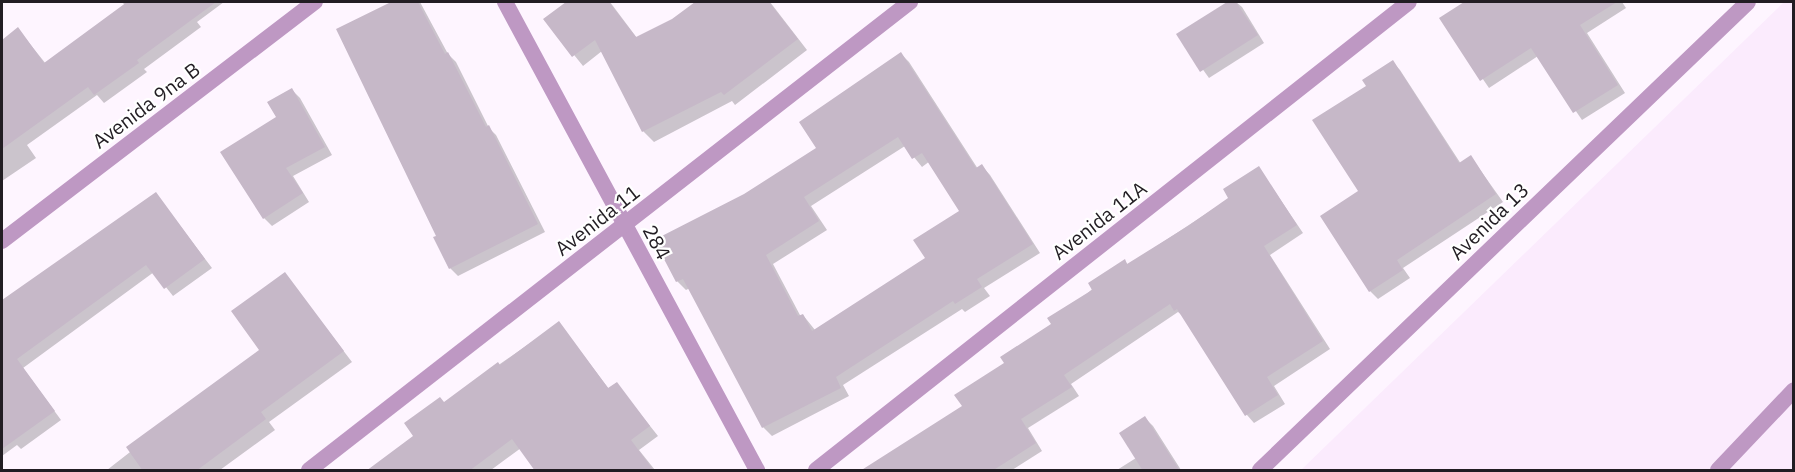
<!DOCTYPE html>
<html>
<head>
<meta charset="utf-8">
<style>
	body { margin:0 }
	#map { position:relative; width:1795px; height:472px; overflow:hidden; background:#fef5ff; font-family:"IBM Plex Sans",sans-serif }
	div>[style] { position:absolute }
	.built>* { inset:0; background:#fbebfd }
	.shadow>* { inset:0; background:#0003 }
	.building>* { inset:0; background:#c6b8c8 }
	.service>* { height:16px; margin:-8px; padding:0 8px; transform-origin:8px; border-radius:8px; background:#be98c3 }
	.minor>* { height:16px; margin:-8px; padding:0 8px; transform-origin:8px; border-radius:8px; background:#be98c3 }
	span { translate:-50% -50%; white-space:nowrap; text-align:center; line-height:1.15; -webkit-text-stroke:4.5px #fff; paint-order:stroke }
	.street-label { font-size:20px; color:#221d23 }
	.frame { position:absolute; inset:0; border:3px solid #221d23; pointer-events:none }
</style>
</head>
<body>
<div id="map">
	<div class="built">
		<div style="clip-path:polygon(1784px 2px,1793px 2px,1793px 470px,1301px 470px)"></div>
	</div>
	<div class="shadow">
		<div style="clip-path:polygon(122px 2px,224px 2px,197px 22px,201px 27px,144px 69px,147px 72px,104px 103px,97px 95px,27px 145px,36px 158px,2px 181px,2px 41px,18px 29px,46px 64px,125px 5px)"></div>
		<div style="clip-path:polygon(394px 2px,420px 2px,448px 54px,456px 62px,489px 128px,496px 135px,545px 232px,458px 276px,450px 268px,438px 236px,338px 30px)"></div>
		<div style="clip-path:polygon(569px 2px,610px 2px,637px 38px,673px 20px,697px 2px,703px 7px,711px 2px,770px 2px,807px 50px,735px 105px,732px 101px,654px 142px,643px 131px,602px 51px,583px 66px,545px 19px)"></div>
		<div style="clip-path:polygon(1230px 2px,1236px 2px,1242px 7px,1264px 43px,1209px 78px,1178px 35px)"></div>
		<div style="clip-path:polygon(1467px 2px,1622px 2px,1626px 8px,1587px 33px,1625px 93px,1582px 120px,1538px 56px,1489px 88px,1441px 18px)"></div>
		<div style="clip-path:polygon(evenodd,901px 54px,909px 62px,978px 169px,982px 166px,990px 175px,1040px 253px,984px 288px,990px 296px,965px 312px,962px 309px,843px 385px,849px 396px,772px 436px,763px 427px,690px 288px,686px 290px,677px 281px,745px 195px,818px 149px,901px 54px,905px 146px,922px 167px,930px 161px,962px 212px,927px 259px,815px 330px,803px 315px,801px 317px,773px 264px,827px 230px,811px 206px,905px 146px)"></div>
		<div style="clip-path:polygon(1392px 62px,1400px 70px,1461px 164px,1471px 157px,1503px 202px,1403px 268px,1410px 278px,1378px 299px,1370px 291px,1360px 192px,1368px 87px)"></div>
		<div style="clip-path:polygon(292px 90px,300px 98px,332px 155px,293px 176px,309px 202px,272px 226px,264px 218px,278px 117px)"></div>
		<div style="clip-path:polygon(1259px 168px,1303px 233px,1270px 255px,1330px 349px,1274px 386px,1285px 404px,1254px 423px,1247px 415px,1184px 317px,1178px 312px,1071px 384px,1079px 396px,1028px 428px,1042px 451px,1012px 470px,889px 470px,964px 407px,1006px 363px,1125px 261px,1128px 265px,1230px 198px)"></div>
		<div style="clip-path:polygon(156px 194px,212px 268px,173px 296px,154px 272px,23px 368px,61px 420px,21px 449px,17px 445px,2px 456px,2px 333px,22px 318px)"></div>
		<div style="clip-path:polygon(285px 274px,352px 362px,269px 422px,275px 430px,220px 470px,107px 470px,261px 350px)"></div>
		<div style="clip-path:polygon(559px 323px,609px 389px,616px 383px,658px 436px,639px 450px,655px 470px,537px 470px,521px 448px,491px 470px,369px 470px,415px 436px,444px 403px)"></div>
		<div style="clip-path:polygon(1145px 418px,1153px 426px,1181px 470px,1117px 470px,1136px 458px)"></div>
	</div>
	<div class="building">
		<div style="clip-path:polygon(127px 2px,216px 2px,137px 60px,139px 63px,94px 95px,88px 87px,2px 149px,2px 40px,18px 27px,44px 63px)"></div>
		<div style="clip-path:polygon(391px 2px,418px 2px,445px 54px,448px 52px,486px 127px,489px 125px,538px 224px,449px 269px,433px 237px,436px 236px,336px 29px)"></div>
		<div style="clip-path:polygon(566px 2px,609px 2px,636px 37px,672px 19px,695px 2px,769px 2px,798px 39px,724px 95px,721px 92px,642px 132px,595px 40px,572px 57px,543px 19px)"></div>
		<div style="clip-path:polygon(1227px 2px,1236px 2px,1258px 35px,1200px 72px,1176px 34px)"></div>
		<div style="clip-path:polygon(1464px 2px,1617px 2px,1580px 25px,1618px 85px,1573px 113px,1531px 48px,1480px 81px,1439px 18px)"></div>
		<div style="clip-path:polygon(evenodd,901px 52px,976px 168px,982px 164px,1033px 244px,977px 279px,982px 287px,955px 304px,953px 301px,836px 377px,841px 388px,762px 428px,683px 279px,676px 282px,654px 240px,744px 194px,816px 148px,799px 122px,901px 52px,898px 137px,912px 159px,922px 153px,959px 211px,913px 240px,925px 258px,812px 331px,803px 314px,798px 316px,766px 255px,819px 221px,804px 197px,898px 137px)"></div>
		<div style="clip-path:polygon(1393px 60px,1459px 163px,1471px 155px,1496px 194px,1397px 260px,1403px 270px,1369px 292px,1320px 216px,1358px 191px,1312px 120px,1366px 86px,1362px 80px)"></div>
		<div style="clip-path:polygon(292px 88px,325px 147px,286px 168px,303px 193px,263px 219px,220px 152px,276px 117px,267px 102px)"></div>
		<div style="clip-path:polygon(1259px 166px,1297px 225px,1264px 246px,1323px 341px,1267px 377px,1278px 395px,1245px 416px,1177px 309px,1174px 311px,1170px 304px,1064px 375px,1072px 387px,1021px 419px,1036px 443px,992px 471px,860px 471px,962px 406px,954px 395px,1004px 363px,1000px 357px,1051px 324px,1047px 318px,1092px 290px,1088px 283px,1125px 259px,1127px 264px,1188px 226px,1228px 198px,1223px 189px)"></div>
		<div style="clip-path:polygon(156px 192px,205px 259px,164px 289px,146px 265px,17px 359px,55px 411px,2px 449px,2px 300px)"></div>
		<div style="clip-path:polygon(285px 272px,344px 351px,261px 412px,266px 419px,196px 471px,143px 471px,126px 447px,259px 350px,231px 311px)"></div>
		<div style="clip-path:polygon(559px 321px,608px 388px,617px 382px,650px 426px,631px 440px,654px 471px,535px 471px,512px 439px,469px 471px,366px 471px,413px 436px,404px 423px,440px 397px,444px 402px,498px 362px,500px 365px)"></div>
		<div style="clip-path:polygon(1145px 416px,1180px 471px,1143px 471px,1119px 433px)"></div>
	</div>
	<div class="service">
		<div style="left:1718px;top:470px;width:110px;rotate:-46.5deg"></div>
	</div>
	<div class="minor">
		<div style="left:505px;top:2px;width:532px;rotate:61.7deg"></div>
		<div style="left:2px;top:241px;width:394px;rotate:-37.4deg"></div>
		<div style="left:309px;top:470px;width:762px;rotate:-37.91deg"></div>
		<div style="left:816px;top:470px;width:755px;rotate:-38.28deg"></div>
		<div style="left:1260px;top:470px;width:676px;rotate:-43.8deg"></div>
	</div>
	<div class="street-label">
		<span style="left:146px;top:105px;rotate:-37deg">Avenida 9na B</span>
		<span style="left:597px;top:220px;rotate:-38deg">Avenida 11</span>
		<span style="left:1099px;top:220px;rotate:-38deg">Avenida 11A</span>
		<span style="left:1489px;top:221px;rotate:-44deg">Avenida 13</span>
		<span style="left:657px;top:242px;rotate:62deg">284</span>
	</div>
	<div class="frame"></div>
</div>
</body>
</html>
